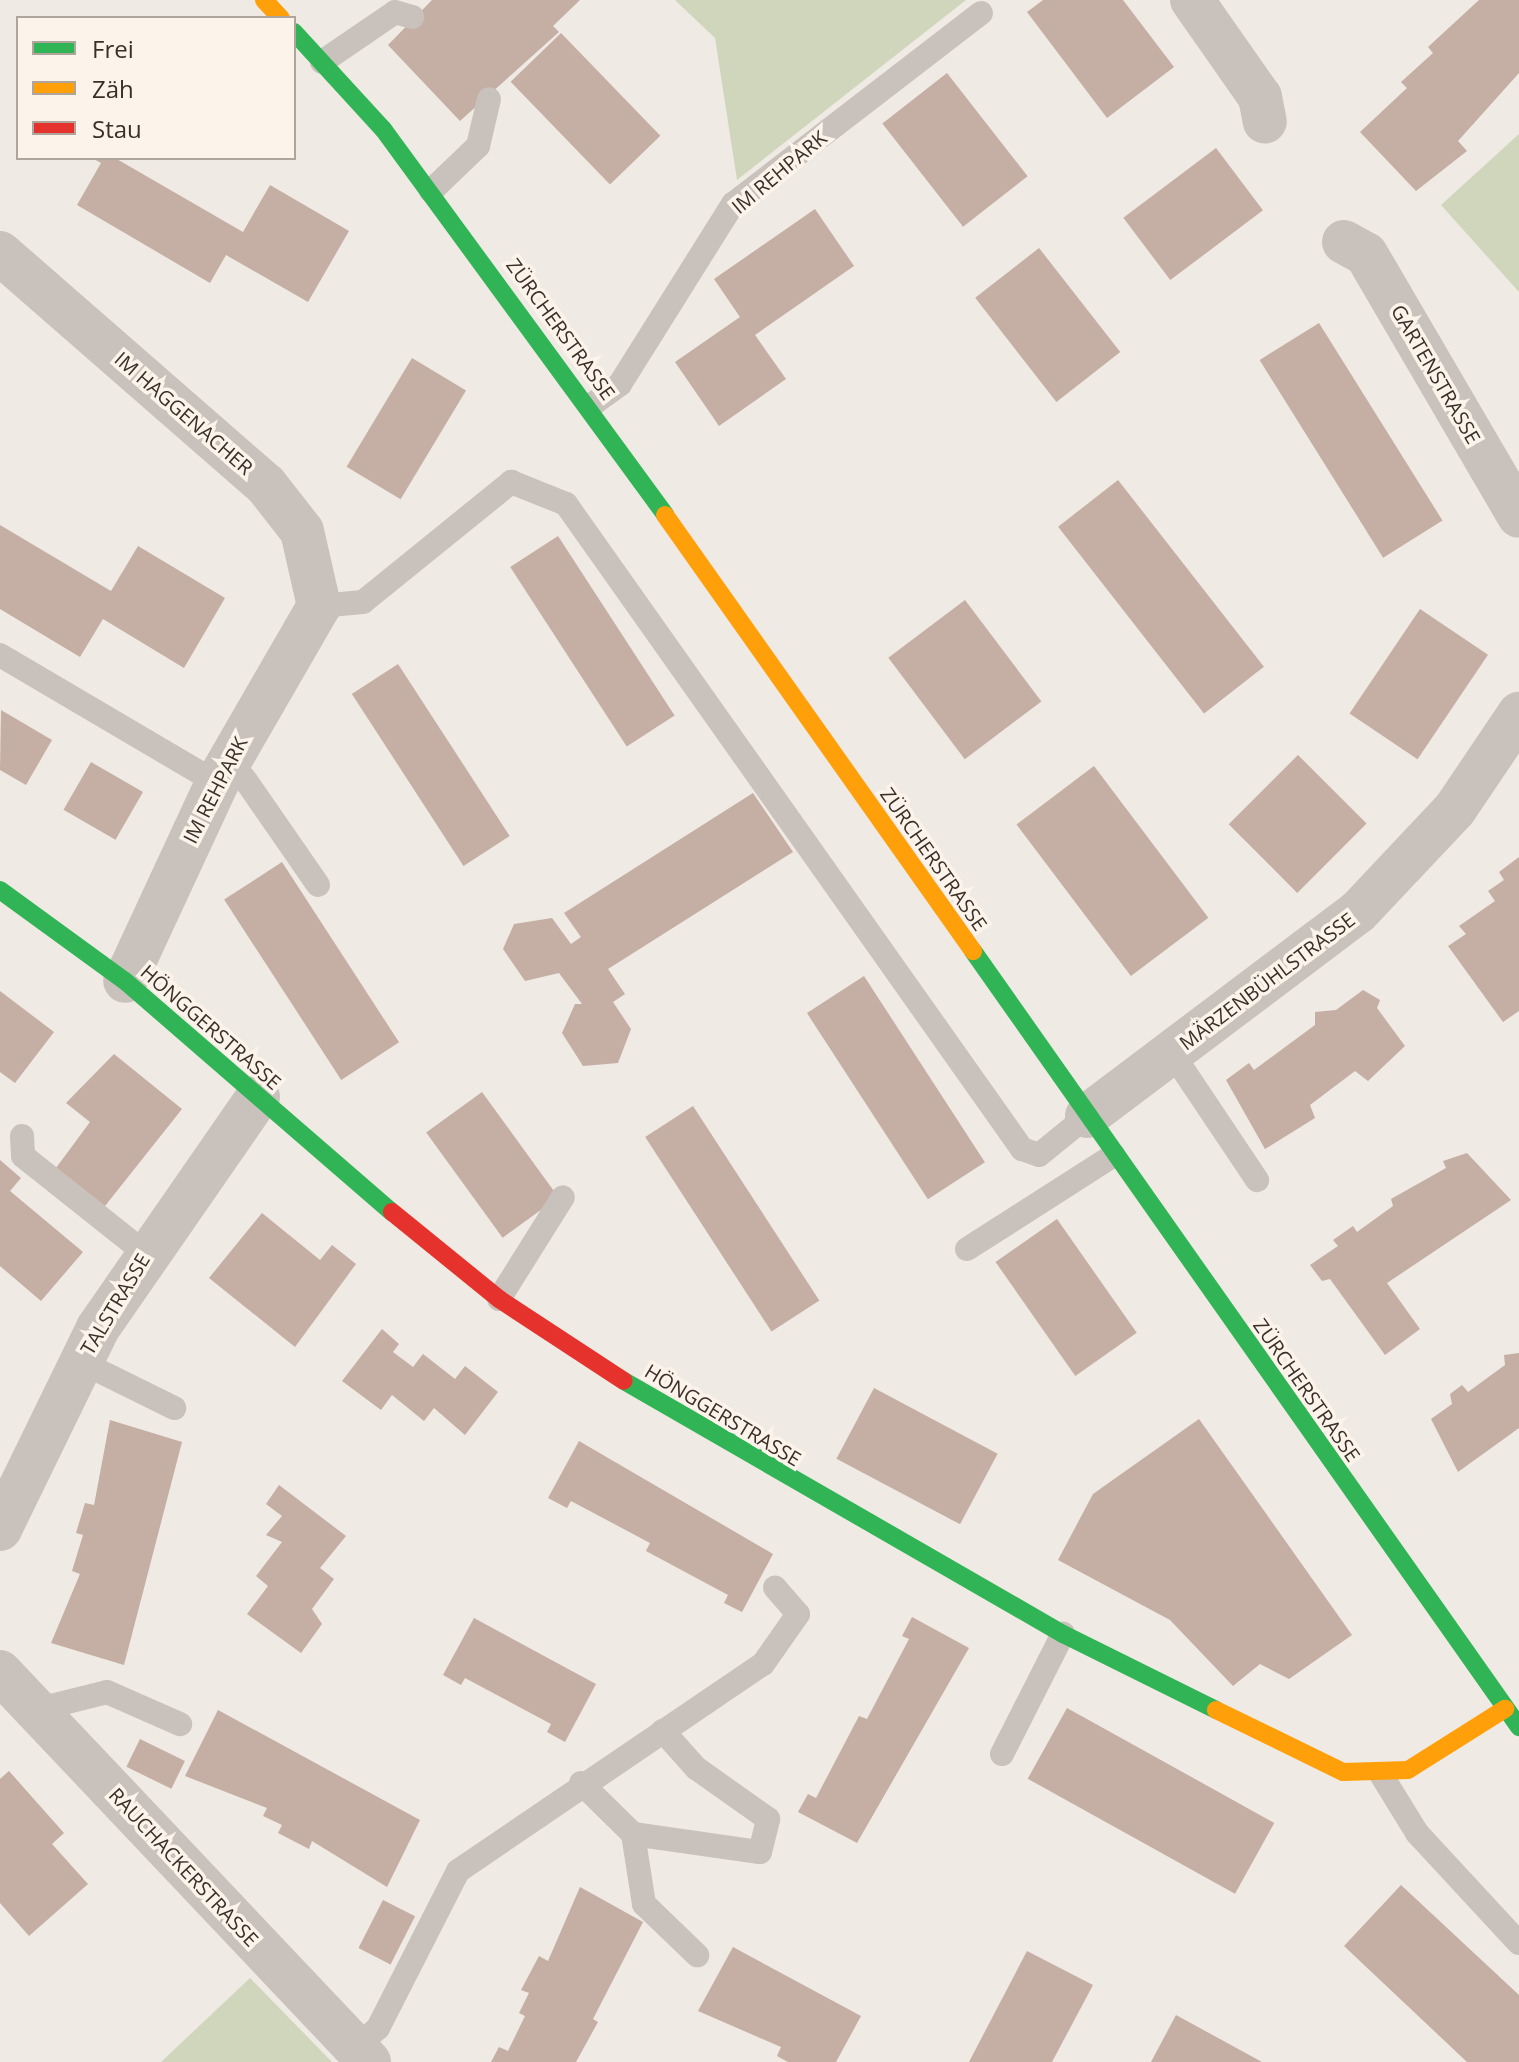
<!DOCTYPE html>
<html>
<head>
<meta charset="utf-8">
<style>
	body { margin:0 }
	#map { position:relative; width:1519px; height:2062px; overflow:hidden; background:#efeae3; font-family:"Open Sans",sans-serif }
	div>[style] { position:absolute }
	.green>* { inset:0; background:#d0d6bb }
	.building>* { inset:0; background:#c5aea3; transform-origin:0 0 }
	.lane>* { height:24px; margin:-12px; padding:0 12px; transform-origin:12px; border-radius:12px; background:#c9c2bc }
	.street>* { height:44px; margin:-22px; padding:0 22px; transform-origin:22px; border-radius:22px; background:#c9c2bc }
	.fast>* { height:18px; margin:-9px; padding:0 9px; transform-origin:9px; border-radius:9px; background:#30b455 }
	.slow>* { height:18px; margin:-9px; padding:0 9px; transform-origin:9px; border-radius:9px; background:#ff9f0a }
	.jam>* { height:18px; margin:-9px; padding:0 9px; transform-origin:9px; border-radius:9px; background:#e5322d }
	span { translate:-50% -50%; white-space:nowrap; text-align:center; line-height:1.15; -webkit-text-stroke:7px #fcf4eb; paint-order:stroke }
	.street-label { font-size:20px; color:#3b2f29 }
	.legend { position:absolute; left:16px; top:16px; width:280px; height:144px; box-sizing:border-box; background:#fcf4eb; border:2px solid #afa59d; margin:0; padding:10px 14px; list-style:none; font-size:24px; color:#3b2f29 }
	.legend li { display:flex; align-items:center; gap:16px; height:40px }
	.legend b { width:40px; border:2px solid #afa59d }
</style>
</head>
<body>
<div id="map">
	<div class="green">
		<div style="clip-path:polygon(675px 0,966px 0,737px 180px,715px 38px)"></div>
		<div style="clip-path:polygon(1519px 134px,1519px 292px,1441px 205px)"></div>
		<div style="clip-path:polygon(250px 1978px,332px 2062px,161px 2062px)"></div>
	</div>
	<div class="building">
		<div style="clip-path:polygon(432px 0,580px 0,553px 26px,559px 32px,460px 121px,388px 45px)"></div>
		<div style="clip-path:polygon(1043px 0,1123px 0,1174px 67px,1107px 118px,1027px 12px)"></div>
		<div style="clip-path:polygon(1479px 0,1519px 0,1519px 73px,1458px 141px,1467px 151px,1416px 191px,1360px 132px,1407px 88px,1401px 82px,1433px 53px,1428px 47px)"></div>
		<div style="left:561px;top:33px;width:143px;height:70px;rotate:46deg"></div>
		<div style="left:947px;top:73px;width:131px;height:82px;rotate:52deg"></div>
		<div style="left:1216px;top:148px;width:78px;height:116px;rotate:53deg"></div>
		<div style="clip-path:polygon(92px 158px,115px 158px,243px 232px,270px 185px,349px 231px,308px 302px,226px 255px,210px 283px,77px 205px,101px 163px)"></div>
		<div style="clip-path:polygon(815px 209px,854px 266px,755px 335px,786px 379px,719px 426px,675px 362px,740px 317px,714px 279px)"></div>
		<div style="left:1039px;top:248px;width:132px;height:81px;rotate:52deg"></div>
		<div style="left:1319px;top:323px;width:233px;height:70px;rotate:58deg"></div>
		<div style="left:412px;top:358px;width:63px;height:127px;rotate:31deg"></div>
		<div style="left:1118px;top:480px;width:237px;height:76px;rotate:52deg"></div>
		<div style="clip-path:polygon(0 525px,111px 591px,138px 546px,225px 598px,184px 668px,103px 619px,80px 657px,0 609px)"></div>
		<div style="left:558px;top:536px;width:214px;height:57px;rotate:57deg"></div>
		<div style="left:965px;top:600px;width:127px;height:96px;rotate:53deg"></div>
		<div style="left:1420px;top:609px;width:82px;height:126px;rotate:34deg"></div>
		<div style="left:398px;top:664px;width:205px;height:55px;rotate:57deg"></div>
		<div style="clip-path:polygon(1px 710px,52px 740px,26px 785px,0 770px)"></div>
		<div style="left:1298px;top:755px;width:97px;height:98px;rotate:45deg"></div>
		<div style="left:91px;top:762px;width:60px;height:55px;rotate:30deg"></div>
		<div style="left:1094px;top:766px;width:190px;height:97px;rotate:53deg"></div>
		<div style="clip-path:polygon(753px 793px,793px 852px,608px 969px,625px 994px,613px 1002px,631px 1029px,618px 1063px,583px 1066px,562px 1033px,575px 1004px,582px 1004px,559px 973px,525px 981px,503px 949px,514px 924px,552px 918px,571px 944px,581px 937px,564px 913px)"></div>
		<div style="clip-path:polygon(1519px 857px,1519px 1011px,1503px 1022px,1448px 946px,1466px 934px,1459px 926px,1495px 901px,1488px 891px,1504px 880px,1499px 872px)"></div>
		<div style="left:282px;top:862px;width:215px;height:69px;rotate:57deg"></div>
		<div style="left:864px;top:976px;width:222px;height:68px;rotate:57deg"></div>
		<div style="clip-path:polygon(1363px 990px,1380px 1000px,1377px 1008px,1405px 1046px,1368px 1081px,1355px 1071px,1310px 1105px,1315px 1118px,1265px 1149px,1226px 1080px,1249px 1063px,1254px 1070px,1315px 1025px,1315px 1012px,1336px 1010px)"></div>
		<div style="clip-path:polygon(0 991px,54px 1032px,15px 1083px,0 1072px)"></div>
		<div style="clip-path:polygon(114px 1054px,182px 1109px,105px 1206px,56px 1168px,90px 1122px,66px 1103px)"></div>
		<div style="left:482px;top:1092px;width:130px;height:69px;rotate:54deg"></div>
		<div style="left:693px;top:1106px;width:232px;height:57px;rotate:57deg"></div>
		<div style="clip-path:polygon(1467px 1153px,1511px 1200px,1387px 1283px,1420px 1329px,1385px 1355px,1330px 1279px,1322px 1281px,1310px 1265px,1338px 1246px,1333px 1240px,1353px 1226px,1357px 1232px,1393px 1206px,1391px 1199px,1446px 1168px,1443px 1161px)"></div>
		<div style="clip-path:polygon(0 1160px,21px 1178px,10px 1191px,83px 1252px,41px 1301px,0 1266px)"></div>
		<div style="clip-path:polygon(262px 1213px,320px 1260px,332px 1245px,356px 1264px,295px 1347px,209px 1278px)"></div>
		<div style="left:1057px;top:1219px;width:139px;height:75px;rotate:55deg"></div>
		<div style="clip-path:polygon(382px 1329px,399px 1344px,393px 1352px,413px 1367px,423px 1354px,455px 1379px,465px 1366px,498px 1392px,465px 1435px,434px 1408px,424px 1421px,392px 1395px,381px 1410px,342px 1381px)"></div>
		<div style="clip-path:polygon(1519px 1353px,1519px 1428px,1458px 1472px,1431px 1419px,1452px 1404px,1450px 1394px,1462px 1385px,1468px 1392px,1505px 1365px,1504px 1355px)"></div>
		<div style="left:874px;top:1388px;width:140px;height:80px;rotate:28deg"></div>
		<div style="clip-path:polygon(1199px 1419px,1352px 1635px,1289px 1679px,1260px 1664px,1233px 1686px,1170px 1620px,1058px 1560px,1093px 1494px)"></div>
		<div style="clip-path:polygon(110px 1420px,182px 1442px,124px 1665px,51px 1643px,80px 1574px,72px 1571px,83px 1535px,76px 1533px,85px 1503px,94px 1505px)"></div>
		<div style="clip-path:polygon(579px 1441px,773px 1554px,742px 1612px,724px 1603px,728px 1595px,646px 1551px,650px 1543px,571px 1501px,567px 1508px,548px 1498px)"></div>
		<div style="clip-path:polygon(279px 1485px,346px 1536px,320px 1568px,334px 1579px,312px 1609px,322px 1624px,301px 1653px,247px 1614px,268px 1586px,256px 1576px,282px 1542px,266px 1535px,282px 1516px,266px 1504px)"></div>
		<div style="clip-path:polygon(912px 1617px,969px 1648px,857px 1843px,798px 1812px,808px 1794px,816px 1798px,859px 1716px,867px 1719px,909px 1639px,902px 1636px)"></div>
		<div style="clip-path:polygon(474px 1618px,596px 1684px,565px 1742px,547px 1732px,551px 1724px,465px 1678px,461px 1685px,443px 1675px)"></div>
		<div style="left:1067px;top:1708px;width:237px;height:81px;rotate:29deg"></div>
		<div style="clip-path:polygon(218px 1710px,420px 1820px,387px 1887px,312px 1841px,309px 1849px,278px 1833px,282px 1825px,263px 1816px,267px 1808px,185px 1776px)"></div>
		<div style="left:140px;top:1739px;width:50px;height:31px;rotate:26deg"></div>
		<div style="clip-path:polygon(9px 1771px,64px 1833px,52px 1844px,88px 1884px,29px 1936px,0 1903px,0 1779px)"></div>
		<div style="clip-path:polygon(1401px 1885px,1519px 1995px,1519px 2062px,1467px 2062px,1344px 1946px)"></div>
		<div style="clip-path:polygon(580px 1887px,643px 1922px,593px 2019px,598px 2022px,576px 2062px,491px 2062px,499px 2047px,508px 2051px,525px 2016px,519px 2013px,529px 1993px,521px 1990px,539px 1956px,548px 1961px)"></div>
		<div style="left:383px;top:1900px;width:36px;height:54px;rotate:27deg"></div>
		<div style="clip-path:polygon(733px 1947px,861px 2016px,836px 2062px,788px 2062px,777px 2056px,781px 2047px,698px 2011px)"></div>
		<div style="clip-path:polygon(1027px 1951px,1093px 1985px,1052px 2062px,969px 2062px)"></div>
		<div style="clip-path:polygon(1176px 2015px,1262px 2062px,1151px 2062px)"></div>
	</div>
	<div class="lane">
		<div style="left:322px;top:62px;width:88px;rotate:-34.4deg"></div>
		<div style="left:395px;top:12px;width:18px;rotate:16deg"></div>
		<div style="left:431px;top:191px;width:65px;rotate:-43.8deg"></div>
		<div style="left:478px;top:146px;width:48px;rotate:-76.8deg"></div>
		<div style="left:590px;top:406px;width:37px;rotate:-36deg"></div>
		<div style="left:620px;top:384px;width:213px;rotate:-57.9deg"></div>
		<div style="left:733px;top:204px;width:313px;rotate:-37.6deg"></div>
		<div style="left:319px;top:606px;width:44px;rotate:-5.2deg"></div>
		<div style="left:363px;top:602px;width:191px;rotate:-39deg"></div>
		<div style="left:511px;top:482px;width:59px;rotate:21.8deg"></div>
		<div style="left:566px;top:504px;width:790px;rotate:54.74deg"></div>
		<div style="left:1022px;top:1149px;width:18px;rotate:19deg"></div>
		<div style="left:1039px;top:1155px;width:62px;rotate:-39.1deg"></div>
		<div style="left:0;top:655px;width:252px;rotate:30.5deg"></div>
		<div style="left:225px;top:768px;width:21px;rotate:28deg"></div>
		<div style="left:244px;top:778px;width:130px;rotate:55.3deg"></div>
		<div style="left:1172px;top:1053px;width:153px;rotate:56.2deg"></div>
		<div style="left:22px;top:1136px;width:20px;rotate:87deg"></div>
		<div style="left:23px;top:1156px;width:156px;rotate:38.5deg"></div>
		<div style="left:967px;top:1249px;width:174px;rotate:-32.6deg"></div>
		<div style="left:499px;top:1299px;width:120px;rotate:-57.9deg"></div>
		<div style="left:81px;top:1362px;width:104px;rotate:26.3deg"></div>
		<div style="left:35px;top:1710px;width:74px;rotate:-14deg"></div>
		<div style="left:107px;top:1692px;width:80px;rotate:23.7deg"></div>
		<div style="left:1002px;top:1754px;width:135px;rotate:-63.1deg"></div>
		<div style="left:1382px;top:1776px;width:67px;rotate:58.4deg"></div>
		<div style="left:1417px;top:1833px;width:150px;rotate:47.2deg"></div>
		<div style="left:581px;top:1783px;width:73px;rotate:44.4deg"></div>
		<div style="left:633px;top:1834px;width:128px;rotate:8.1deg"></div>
		<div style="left:760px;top:1852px;width:34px;rotate:-76deg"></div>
		<div style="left:768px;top:1819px;width:88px;rotate:-144.7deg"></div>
		<div style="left:696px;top:1768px;width:50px;rotate:-131.7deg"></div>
		<div style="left:633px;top:1834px;width:71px;rotate:81.1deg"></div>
		<div style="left:644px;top:1904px;width:74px;rotate:43.9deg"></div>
		<div style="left:355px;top:2048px;width:30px;rotate:-41deg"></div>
		<div style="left:378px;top:2028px;width:176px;rotate:-63deg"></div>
		<div style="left:458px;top:1871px;width:369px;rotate:-34.2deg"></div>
		<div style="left:763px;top:1664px;width:61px;rotate:-55deg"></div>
		<div style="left:798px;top:1614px;width:35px;rotate:-131deg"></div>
	</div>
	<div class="street">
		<div style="left:1192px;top:0;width:118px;rotate:55deg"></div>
		<div style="left:1260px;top:97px;width:25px;rotate:79deg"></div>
		<div style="left:1344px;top:242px;width:25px;rotate:29deg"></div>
		<div style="left:1366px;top:254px;width:303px;rotate:59.7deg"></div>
		<div style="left:0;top:253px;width:353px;rotate:41.1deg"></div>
		<div style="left:266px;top:485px;width:58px;rotate:52deg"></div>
		<div style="left:302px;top:531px;width:77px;rotate:77.2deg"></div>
		<div style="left:319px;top:606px;width:204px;rotate:120deg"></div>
		<div style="left:217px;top:783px;width:218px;rotate:114.9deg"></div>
		<div style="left:1087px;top:1116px;width:339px;rotate:-37deg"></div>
		<div style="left:1358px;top:912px;width:141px;rotate:-46.7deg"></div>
		<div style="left:1455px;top:809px;width:115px;rotate:-56deg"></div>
		<div style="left:0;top:1529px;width:224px;rotate:-64deg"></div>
		<div style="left:98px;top:1328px;width:281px;rotate:-55.3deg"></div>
		<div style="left:0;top:1672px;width:537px;rotate:46.58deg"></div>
	</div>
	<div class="fast">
		<div style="left:294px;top:32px;width:132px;rotate:47.5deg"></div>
		<div style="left:383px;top:129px;width:478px;rotate:53.8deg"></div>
		<div style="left:0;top:890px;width:155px;rotate:36.1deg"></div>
		<div style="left:125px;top:981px;width:353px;rotate:40.9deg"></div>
		<div style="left:973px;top:951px;width:949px;rotate:54.87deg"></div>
		<div style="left:624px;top:1381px;width:507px;rotate:29.96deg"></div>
		<div style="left:1063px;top:1634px;width:171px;rotate:26.4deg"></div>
	</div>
	<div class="slow">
		<div style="left:264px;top:0;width:25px;rotate:47deg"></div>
		<div style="left:665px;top:515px;width:534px;rotate:54.76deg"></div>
		<div style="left:1216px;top:1710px;width:141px;rotate:26deg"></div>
		<div style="left:1343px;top:1772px;width:65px;rotate:-1.8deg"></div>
		<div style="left:1408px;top:1770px;width:115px;rotate:-32.2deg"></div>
	</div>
	<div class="jam">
		<div style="left:392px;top:1212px;width:138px;rotate:39.1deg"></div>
		<div style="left:499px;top:1299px;width:149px;rotate:33.3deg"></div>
	</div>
	<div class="street-label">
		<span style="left:779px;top:172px;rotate:-40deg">IM REHPARK</span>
		<span style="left:561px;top:329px;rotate:54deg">ZÜRCHERSTRASSE</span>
		<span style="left:1436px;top:374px;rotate:60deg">GARTENSTRASSE</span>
		<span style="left:184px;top:413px;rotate:41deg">IM HAGGENACHER</span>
		<span style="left:215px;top:790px;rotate:-63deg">IM REHPARK</span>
		<span style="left:934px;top:859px;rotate:55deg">ZÜRCHERSTRASSE</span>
		<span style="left:1267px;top:981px;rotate:-37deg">MÄRZENBÜHLSTRASSE</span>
		<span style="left:211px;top:1027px;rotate:41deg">HÖNGGERSTRASSE</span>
		<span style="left:115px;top:1304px;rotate:-59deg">TALSTRASSE</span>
		<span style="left:1307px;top:1390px;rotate:55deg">ZÜRCHERSTRASSE</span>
		<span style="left:723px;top:1415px;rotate:31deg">HÖNGGERSTRASSE</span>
		<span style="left:184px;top:1867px;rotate:47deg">RAUCHACKERSTRASSE</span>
	</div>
	<ul class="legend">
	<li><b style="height:10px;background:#30b455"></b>Frei</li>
	<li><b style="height:10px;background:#ff9f0a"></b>Zäh</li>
	<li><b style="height:10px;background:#e5322d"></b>Stau</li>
	</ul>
</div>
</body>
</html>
